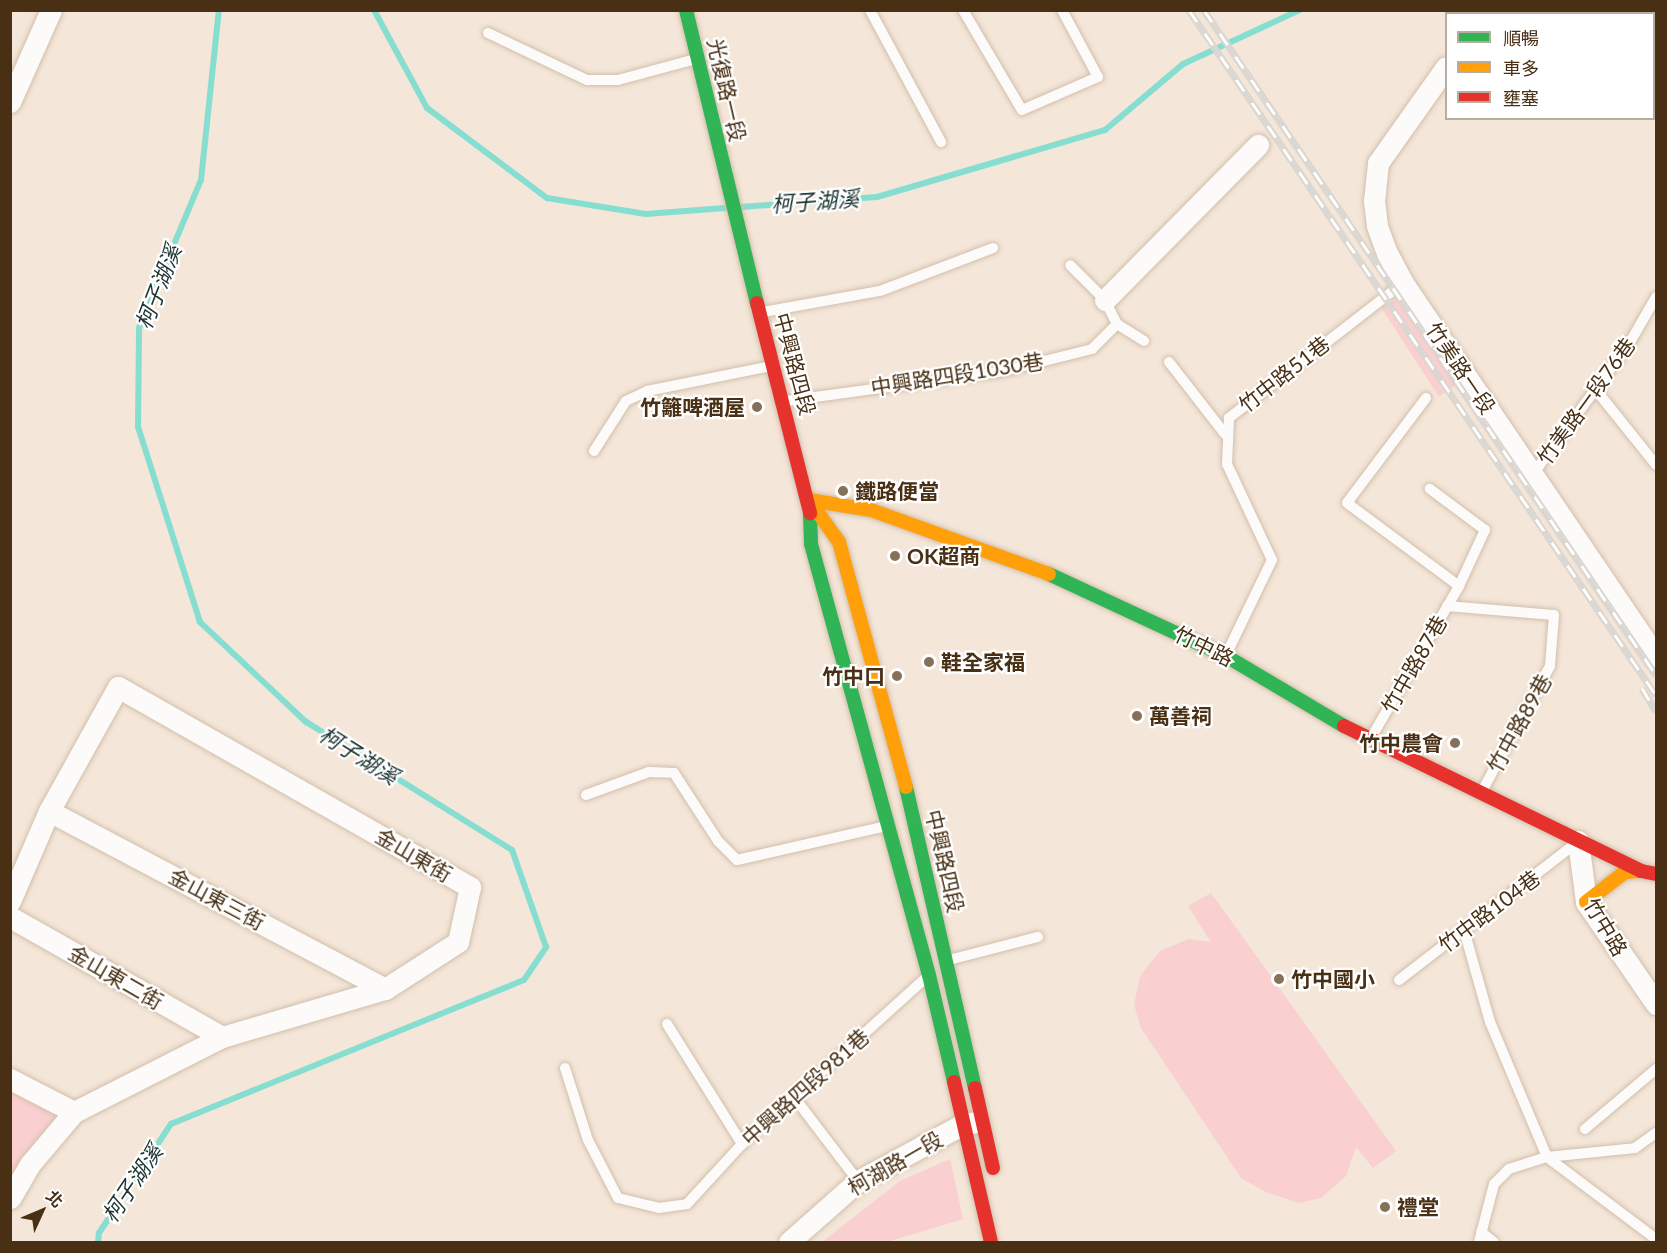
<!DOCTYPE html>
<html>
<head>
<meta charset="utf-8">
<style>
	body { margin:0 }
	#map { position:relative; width:1667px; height:1253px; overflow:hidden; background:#f4e6d8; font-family:Lato,"Noto Sans TC",sans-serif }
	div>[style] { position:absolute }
	.green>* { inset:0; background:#facfd0; transform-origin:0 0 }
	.stream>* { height:6px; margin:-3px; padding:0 3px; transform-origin:3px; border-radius:3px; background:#86ded1 }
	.roads { filter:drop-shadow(0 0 2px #d1bfac) drop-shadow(0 0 2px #d1bfac) }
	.lane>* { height:10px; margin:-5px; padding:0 5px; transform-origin:5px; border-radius:5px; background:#fdfbf9 }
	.street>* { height:21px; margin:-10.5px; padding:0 10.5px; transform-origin:10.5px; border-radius:10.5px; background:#fdfbf9 }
	.fast>* { height:14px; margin:-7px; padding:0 7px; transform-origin:7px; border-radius:7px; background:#30b455 }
	.slow>* { height:14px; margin:-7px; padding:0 7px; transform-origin:7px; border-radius:7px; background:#ff9f0a }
	.jam>* { height:14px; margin:-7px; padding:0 7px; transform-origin:7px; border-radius:7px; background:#e5322d }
	.rail>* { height:7px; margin-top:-3.5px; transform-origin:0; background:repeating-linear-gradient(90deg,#fff 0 14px,#dad6d1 0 28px); box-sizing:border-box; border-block:2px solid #dad6d1 }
	.dots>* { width:16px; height:16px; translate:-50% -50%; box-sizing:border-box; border:3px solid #fff; border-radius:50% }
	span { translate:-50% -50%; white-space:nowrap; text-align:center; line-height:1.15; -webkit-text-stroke:4.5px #fff; paint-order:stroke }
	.street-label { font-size:21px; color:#493015 }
	.poi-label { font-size:21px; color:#493015; font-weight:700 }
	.right { translate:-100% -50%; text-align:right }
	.left { translate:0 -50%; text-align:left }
	.water-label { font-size:22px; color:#1e3533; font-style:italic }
	.frame { position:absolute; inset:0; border:12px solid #493015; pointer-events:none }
	.legend { position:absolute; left:1445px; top:12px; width:210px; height:108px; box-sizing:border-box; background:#fff; border:2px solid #b6aca1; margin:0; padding:8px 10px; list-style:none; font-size:18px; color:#493015 }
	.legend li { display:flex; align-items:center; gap:12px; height:30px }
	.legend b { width:30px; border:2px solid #b6aca1 }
	.north { position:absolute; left:12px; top:1181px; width:60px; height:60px; -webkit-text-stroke:4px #fff; paint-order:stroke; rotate:46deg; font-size:16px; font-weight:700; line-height:24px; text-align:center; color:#493015 }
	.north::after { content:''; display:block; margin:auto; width:21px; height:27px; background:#493015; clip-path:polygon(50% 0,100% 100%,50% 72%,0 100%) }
</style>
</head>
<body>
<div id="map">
	<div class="green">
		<div style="left:1416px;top:286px;width:105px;height:41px;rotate:57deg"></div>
		<div style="clip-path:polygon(1211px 893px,1396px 1151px,1373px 1168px,1356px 1147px,1346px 1176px,1321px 1198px,1299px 1203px,1266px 1192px,1241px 1178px,1141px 1028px,1134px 1005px,1140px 976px,1160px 951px,1188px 939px,1211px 942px,1188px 906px)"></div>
		<div style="clip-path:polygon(10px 1090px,64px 1114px,13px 1179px,10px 1169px)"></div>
		<div style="clip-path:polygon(950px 1159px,963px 1219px,887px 1242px,822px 1242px,900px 1181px)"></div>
	</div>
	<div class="stream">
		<div style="left:374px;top:10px;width:111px;rotate:61.6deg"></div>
		<div style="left:427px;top:108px;width:150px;rotate:36.9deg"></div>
		<div style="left:547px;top:198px;width:100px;rotate:9.2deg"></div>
		<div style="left:646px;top:214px;width:79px;rotate:-4.3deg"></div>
		<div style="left:741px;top:207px;width:136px;rotate:-4.2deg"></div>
		<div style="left:877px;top:197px;width:238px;rotate:-16.4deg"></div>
		<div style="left:1105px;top:130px;width:102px;rotate:-40.2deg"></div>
		<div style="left:1183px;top:64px;width:129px;rotate:-24.8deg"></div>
		<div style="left:98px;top:1242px;width:9px;rotate:-84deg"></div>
		<div style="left:99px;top:1233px;width:131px;rotate:-56.6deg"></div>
		<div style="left:171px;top:1124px;width:381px;rotate:-22.2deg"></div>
		<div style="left:524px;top:980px;width:40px;rotate:-56deg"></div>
		<div style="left:546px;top:947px;width:103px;rotate:-109.3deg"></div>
		<div style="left:512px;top:850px;width:243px;rotate:-148.1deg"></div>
		<div style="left:306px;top:722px;width:146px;rotate:-136.7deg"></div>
		<div style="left:200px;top:622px;width:205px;rotate:-107.6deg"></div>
		<div style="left:138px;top:427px;width:99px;rotate:-89.4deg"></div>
		<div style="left:139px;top:328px;width:160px;rotate:-67.3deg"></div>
		<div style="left:201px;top:180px;width:171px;rotate:-84deg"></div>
	</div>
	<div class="roads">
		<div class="lane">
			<div style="left:870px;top:10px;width:150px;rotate:61.7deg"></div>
			<div style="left:963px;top:10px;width:116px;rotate:59.5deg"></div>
			<div style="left:1022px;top:110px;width:83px;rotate:-23.5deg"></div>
			<div style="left:1098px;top:77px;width:76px;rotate:-118.2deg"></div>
			<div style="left:488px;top:33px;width:110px;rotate:25.4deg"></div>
			<div style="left:587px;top:80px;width:31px"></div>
			<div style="left:618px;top:80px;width:81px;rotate:-15.1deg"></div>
			<div style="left:763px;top:312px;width:119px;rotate:-10.2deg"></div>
			<div style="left:880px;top:291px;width:121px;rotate:-20.8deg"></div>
			<div style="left:1117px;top:324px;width:32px;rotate:32deg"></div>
			<div style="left:1169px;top:362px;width:91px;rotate:52.1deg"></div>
			<div style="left:1596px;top:390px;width:96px;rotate:51.3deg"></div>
			<div style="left:1426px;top:398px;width:131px;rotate:127deg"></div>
			<div style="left:1347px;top:503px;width:139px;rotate:36.5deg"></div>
			<div style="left:786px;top:401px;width:220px;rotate:-7.8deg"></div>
			<div style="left:1004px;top:371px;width:91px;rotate:-14deg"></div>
			<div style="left:1092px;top:349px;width:35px;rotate:-45deg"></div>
			<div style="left:1117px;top:324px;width:27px;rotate:-117deg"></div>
			<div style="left:1105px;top:300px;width:49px;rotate:-135deg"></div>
			<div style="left:594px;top:451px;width:59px;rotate:-57.4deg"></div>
			<div style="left:626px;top:401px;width:23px;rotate:-25deg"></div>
			<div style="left:647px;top:391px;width:126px;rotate:-11.4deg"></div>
			<div style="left:1533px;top:474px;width:162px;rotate:-53.6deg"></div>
			<div style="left:1629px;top:344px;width:54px;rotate:-60.1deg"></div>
			<div style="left:1447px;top:606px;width:107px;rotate:4.8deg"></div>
			<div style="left:1554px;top:615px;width:51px;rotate:94.5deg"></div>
			<div style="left:1550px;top:666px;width:145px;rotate:118.5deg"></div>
			<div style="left:1226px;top:655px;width:106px;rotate:-64.2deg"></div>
			<div style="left:1272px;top:560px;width:106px;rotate:-115.1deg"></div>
			<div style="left:1227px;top:464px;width:46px;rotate:-87.5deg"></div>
			<div style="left:1229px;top:418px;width:220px;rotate:-37.8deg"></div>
			<div style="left:1371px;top:738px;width:176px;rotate:-59.9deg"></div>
			<div style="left:1459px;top:586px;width:62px;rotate:-65.1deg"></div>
			<div style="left:1485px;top:530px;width:69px;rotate:-143.3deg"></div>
			<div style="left:586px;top:795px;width:67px;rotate:-20.1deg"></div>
			<div style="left:649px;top:772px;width:25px;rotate:2deg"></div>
			<div style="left:674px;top:773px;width:81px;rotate:57.1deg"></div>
			<div style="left:718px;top:841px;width:27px;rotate:45deg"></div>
			<div style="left:737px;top:860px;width:154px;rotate:-12.8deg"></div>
			<div style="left:1464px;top:930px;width:96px;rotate:74.2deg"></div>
			<div style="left:1490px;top:1022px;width:147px;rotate:67.1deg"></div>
			<div style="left:1547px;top:1157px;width:136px;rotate:37deg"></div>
			<div style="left:949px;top:960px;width:92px;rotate:-14.5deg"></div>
			<div style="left:1399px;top:980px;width:224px;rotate:-37.7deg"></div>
			<div style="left:667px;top:1024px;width:142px;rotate:58deg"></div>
			<div style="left:565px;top:1068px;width:76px;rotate:72.3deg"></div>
			<div style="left:588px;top:1140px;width:65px;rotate:62.7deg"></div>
			<div style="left:618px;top:1198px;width:42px;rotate:13.7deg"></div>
			<div style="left:659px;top:1208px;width:28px;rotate:-8deg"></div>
			<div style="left:687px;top:1204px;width:81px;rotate:-47.5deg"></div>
			<div style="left:742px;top:1144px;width:249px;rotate:-42.1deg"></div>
			<div style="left:794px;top:1097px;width:106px;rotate:52.7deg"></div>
			<div style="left:1585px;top:1129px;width:93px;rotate:-40.2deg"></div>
			<div style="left:1481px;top:1232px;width:16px;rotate:38deg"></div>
			<div style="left:1479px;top:1242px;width:60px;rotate:-75.5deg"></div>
			<div style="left:1494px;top:1184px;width:21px;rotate:-45deg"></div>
			<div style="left:1509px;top:1169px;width:40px;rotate:-18deg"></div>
			<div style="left:1547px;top:1157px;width:88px;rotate:-5.8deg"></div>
			<div style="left:1635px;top:1148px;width:26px;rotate:-36deg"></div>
		</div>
		<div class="street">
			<div style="left:1473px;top:14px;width:4px;rotate:-76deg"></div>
			<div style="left:1446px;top:67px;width:118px;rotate:125.3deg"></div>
			<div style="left:1378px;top:163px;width:38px;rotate:96deg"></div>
			<div style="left:1374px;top:201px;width:25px;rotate:83deg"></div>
			<div style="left:1377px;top:226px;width:29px;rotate:70deg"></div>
			<div style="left:1387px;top:253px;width:34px;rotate:62deg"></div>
			<div style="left:1403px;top:283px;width:451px;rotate:55.9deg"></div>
			<div style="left:10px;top:102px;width:101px;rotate:-66deg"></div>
			<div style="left:1105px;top:300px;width:218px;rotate:-45.4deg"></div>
			<div style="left:49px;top:811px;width:380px;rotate:27.9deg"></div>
			<div style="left:1578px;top:841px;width:62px;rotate:82.5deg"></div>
			<div style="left:1586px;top:902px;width:124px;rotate:55.5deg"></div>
			<div style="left:10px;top:901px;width:98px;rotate:-66.6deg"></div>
			<div style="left:49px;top:811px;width:142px;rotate:-60.9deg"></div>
			<div style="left:118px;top:687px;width:405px;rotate:29.6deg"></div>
			<div style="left:470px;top:887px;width:56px;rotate:102.3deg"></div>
			<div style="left:458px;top:942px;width:87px;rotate:147.2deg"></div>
			<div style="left:385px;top:989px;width:170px;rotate:163.6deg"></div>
			<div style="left:222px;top:1037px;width:166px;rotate:153.1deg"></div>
			<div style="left:74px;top:1112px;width:68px;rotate:130.2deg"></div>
			<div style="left:30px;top:1164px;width:39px;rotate:120deg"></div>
			<div style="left:10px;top:917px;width:244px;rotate:29.5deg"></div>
			<div style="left:10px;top:1079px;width:72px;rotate:27.3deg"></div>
			<div style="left:789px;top:1242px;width:92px;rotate:-41.5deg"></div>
			<div style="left:858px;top:1181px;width:117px;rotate:-28.5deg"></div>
			<div style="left:961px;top:1125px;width:15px;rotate:-11deg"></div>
		</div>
		<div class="fast">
			<div style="left:686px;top:10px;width:301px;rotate:76.4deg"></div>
			<div style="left:810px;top:513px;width:31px;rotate:88deg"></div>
			<div style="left:811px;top:544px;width:447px;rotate:74.7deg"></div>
			<div style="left:929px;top:975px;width:110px;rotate:76.8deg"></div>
			<div style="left:1049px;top:574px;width:195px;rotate:24.9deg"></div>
			<div style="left:1226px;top:656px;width:137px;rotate:30.7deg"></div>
			<div style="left:906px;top:787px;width:309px;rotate:77.1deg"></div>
		</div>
		<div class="slow">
			<div style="left:809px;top:500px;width:63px;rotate:9.2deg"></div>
			<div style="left:871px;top:510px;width:189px;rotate:19.8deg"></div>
			<div style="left:809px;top:500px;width:52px;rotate:54.5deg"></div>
			<div style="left:839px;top:542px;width:254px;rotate:74.7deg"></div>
			<div style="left:1586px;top:902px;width:49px;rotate:-37.6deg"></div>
			<div style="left:1625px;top:872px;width:16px;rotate:-4deg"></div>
		</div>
		<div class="jam">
			<div style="left:757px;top:303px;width:217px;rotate:75.8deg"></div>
			<div style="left:1344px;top:726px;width:331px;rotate:26deg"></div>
			<div style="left:1641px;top:871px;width:15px;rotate:11deg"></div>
			<div style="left:954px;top:1082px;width:164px;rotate:77deg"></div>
			<div style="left:975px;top:1088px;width:82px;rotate:77.3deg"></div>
		</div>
	</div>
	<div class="rail">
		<div style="left:1189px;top:10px;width:829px;rotate:55.72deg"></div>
		<div style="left:1204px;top:10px;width:804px;rotate:55.8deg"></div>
		<div style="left:1642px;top:688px;width:27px;rotate:59deg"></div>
	</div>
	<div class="dots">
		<div style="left:757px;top:407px;background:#857059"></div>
		<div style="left:843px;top:491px;background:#857059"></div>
		<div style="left:895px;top:556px;background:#857059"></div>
		<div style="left:929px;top:662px;background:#857059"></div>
		<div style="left:897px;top:676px;background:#857059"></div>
		<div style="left:1137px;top:716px;background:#857059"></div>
		<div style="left:1455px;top:743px;background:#857059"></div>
		<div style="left:1279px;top:979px;background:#857059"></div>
		<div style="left:1385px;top:1207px;background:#857059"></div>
	</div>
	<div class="street-label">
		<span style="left:727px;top:90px;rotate:77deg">光復路一段</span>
		<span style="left:795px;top:364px;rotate:75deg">中興路四段</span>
		<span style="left:1461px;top:368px;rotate:56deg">竹美路一段</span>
		<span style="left:957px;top:374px;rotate:-9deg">中興路四段1030巷</span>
		<span style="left:1284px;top:374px;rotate:-38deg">竹中路51巷</span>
		<span style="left:1586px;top:401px;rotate:-54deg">竹美路一段76巷</span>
		<span style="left:1204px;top:646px;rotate:26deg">竹中路</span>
		<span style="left:1414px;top:664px;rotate:-60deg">竹中路87巷</span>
		<span style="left:1519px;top:723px;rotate:-61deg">竹中路89巷</span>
		<span style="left:414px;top:855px;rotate:30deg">金山東街</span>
		<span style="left:945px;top:861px;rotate:77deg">中興路四段</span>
		<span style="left:217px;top:899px;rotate:28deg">金山東三街</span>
		<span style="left:1489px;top:911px;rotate:-37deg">竹中路104巷</span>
		<span style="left:1606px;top:927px;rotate:59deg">竹中路</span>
		<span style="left:116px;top:977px;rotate:30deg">金山東二街</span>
		<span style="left:805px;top:1087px;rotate:-42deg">中興路四段981巷</span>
		<span style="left:895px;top:1163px;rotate:-30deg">柯湖路一段</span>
	</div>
	<div class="poi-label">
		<span class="right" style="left:745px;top:407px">竹籬啤酒屋</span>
		<span class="left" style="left:855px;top:491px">鐵路便當</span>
		<span class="left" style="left:907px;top:556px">OK超商</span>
		<span class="left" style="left:941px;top:662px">鞋全家福</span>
		<span class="right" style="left:885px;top:676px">竹中口</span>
		<span class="left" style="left:1149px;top:716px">萬善祠</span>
		<span class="right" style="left:1443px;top:743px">竹中農會</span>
		<span class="left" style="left:1291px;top:979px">竹中國小</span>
		<span class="left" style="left:1397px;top:1207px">禮堂</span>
	</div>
	<div class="water-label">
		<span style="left:815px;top:201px;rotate:-4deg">柯子湖溪</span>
		<span style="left:158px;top:287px;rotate:-69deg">柯子湖溪</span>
		<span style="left:359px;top:755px;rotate:32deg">柯子湖溪</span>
		<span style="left:132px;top:1183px;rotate:-56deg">柯子湖溪</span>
	</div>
	<div class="frame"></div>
	<ul class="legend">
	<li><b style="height:8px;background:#30b455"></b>順暢</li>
	<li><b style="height:8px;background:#ff9f0a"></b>車多</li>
	<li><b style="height:8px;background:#e5322d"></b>壅塞</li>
	</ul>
	<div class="north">北</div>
</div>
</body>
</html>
